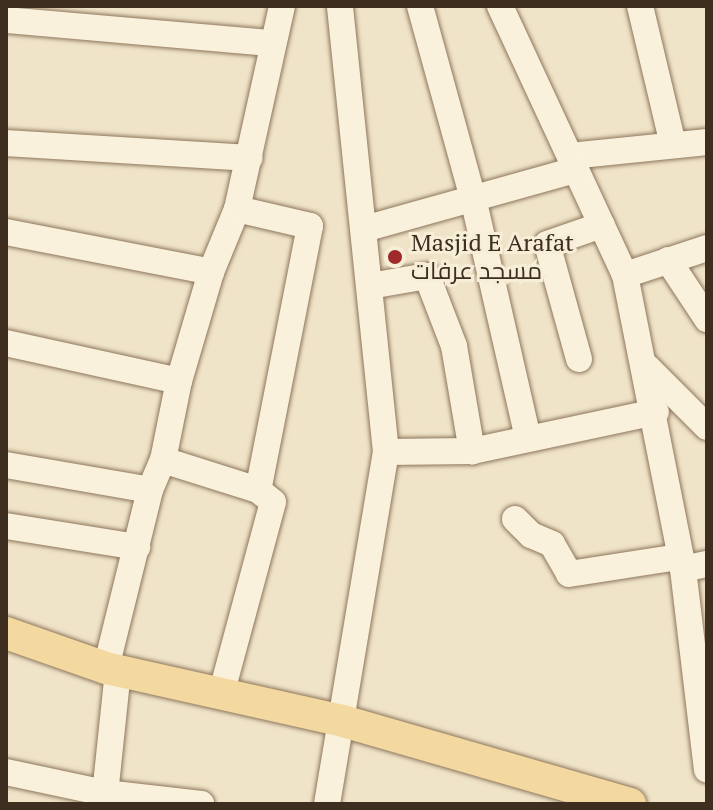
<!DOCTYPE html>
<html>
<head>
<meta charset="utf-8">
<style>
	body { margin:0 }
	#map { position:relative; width:713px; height:810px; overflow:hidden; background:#f0e4c8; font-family:"PT Serif",Cairo,serif }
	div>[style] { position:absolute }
	.roads { filter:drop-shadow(0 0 2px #8d765c) drop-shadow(0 0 2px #8d765c) }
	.minor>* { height:26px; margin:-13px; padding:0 13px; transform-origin:13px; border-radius:13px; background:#faf1dc }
	.major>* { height:32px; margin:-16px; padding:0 16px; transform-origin:16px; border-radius:16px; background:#f3d9a0 }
	.dots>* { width:22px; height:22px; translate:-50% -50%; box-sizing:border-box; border:4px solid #f7eed8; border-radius:50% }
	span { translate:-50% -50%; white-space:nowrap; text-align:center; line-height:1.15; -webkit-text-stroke:6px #f7eed8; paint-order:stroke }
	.poi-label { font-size:24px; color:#3d2e20 }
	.left { translate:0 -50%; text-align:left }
	.frame { position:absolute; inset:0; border:8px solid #3d2e20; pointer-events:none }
</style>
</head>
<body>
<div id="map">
	<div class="roads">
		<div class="minor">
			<div style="left:420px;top:6px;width:199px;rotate:74.6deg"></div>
			<div style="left:473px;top:198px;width:246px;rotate:77.1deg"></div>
			<div style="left:500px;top:6px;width:297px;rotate:65.1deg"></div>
			<div style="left:625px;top:275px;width:300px;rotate:78.8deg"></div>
			<div style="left:683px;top:569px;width:202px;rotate:83.2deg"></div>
			<div style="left:640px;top:6px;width:142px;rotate:76.6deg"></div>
			<div style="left:6px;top:20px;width:266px;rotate:5deg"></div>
			<div style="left:6px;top:143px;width:244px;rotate:3.5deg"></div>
			<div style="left:570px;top:156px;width:138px;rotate:-5.8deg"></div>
			<div style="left:237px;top:209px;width:75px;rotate:13.1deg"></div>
			<div style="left:310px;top:226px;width:269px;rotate:101.1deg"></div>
			<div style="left:364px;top:229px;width:220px;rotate:-15.6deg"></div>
			<div style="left:6px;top:232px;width:209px;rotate:11deg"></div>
			<div style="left:668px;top:260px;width:71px;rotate:56.5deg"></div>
			<div style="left:625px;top:275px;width:86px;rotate:-18.2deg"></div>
			<div style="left:370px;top:286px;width:58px;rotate:-10deg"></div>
			<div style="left:427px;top:276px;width:75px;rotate:68.9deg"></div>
			<div style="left:454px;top:346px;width:107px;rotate:80.3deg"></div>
			<div style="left:6px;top:343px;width:177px;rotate:12.4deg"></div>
			<div style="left:579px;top:359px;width:119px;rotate:-105.5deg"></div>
			<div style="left:547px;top:244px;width:58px;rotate:-19.1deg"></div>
			<div style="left:647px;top:367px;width:85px;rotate:45deg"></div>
			<div style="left:386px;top:452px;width:86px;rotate:-0.7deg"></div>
			<div style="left:472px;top:451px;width:188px;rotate:-12deg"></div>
			<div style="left:163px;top:460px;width:100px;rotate:17.5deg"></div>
			<div style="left:258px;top:490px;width:19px;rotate:39deg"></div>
			<div style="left:273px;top:502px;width:200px;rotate:105.1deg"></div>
			<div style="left:6px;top:465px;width:146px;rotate:9.8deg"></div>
			<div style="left:515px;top:519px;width:23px;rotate:45deg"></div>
			<div style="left:531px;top:535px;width:23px;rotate:23deg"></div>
			<div style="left:552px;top:544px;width:34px;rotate:60deg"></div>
			<div style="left:569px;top:574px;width:111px;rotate:-8.8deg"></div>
			<div style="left:6px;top:526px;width:133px;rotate:9.1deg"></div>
			<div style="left:683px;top:569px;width:25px;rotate:-12deg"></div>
			<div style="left:106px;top:668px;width:183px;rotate:-76.1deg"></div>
			<div style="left:150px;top:490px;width:33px;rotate:-67deg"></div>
			<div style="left:163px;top:460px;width:81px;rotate:-78.6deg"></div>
			<div style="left:179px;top:381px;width:114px;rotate:-73.6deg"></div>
			<div style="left:211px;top:272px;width:68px;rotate:-67.6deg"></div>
			<div style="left:237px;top:209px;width:208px;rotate:-77.5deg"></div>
			<div style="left:6px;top:772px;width:101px;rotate:12deg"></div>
			<div style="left:105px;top:793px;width:97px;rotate:6.5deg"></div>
			<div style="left:104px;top:804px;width:134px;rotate:-84deg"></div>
			<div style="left:327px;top:804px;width:357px;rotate:-80.5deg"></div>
			<div style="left:386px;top:452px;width:448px;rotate:-95.9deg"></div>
		</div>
		<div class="major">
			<div style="left:6px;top:633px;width:106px;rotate:19.3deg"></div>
			<div style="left:106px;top:668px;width:243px;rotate:12.6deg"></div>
			<div style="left:343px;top:721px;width:299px;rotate:16.1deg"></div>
		</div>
	</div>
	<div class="dots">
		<div style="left:395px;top:257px;background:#9e2a2b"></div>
	</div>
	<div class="poi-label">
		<span class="left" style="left:411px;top:257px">Masjid E Arafat<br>مسجد عرفات</span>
	</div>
	<div class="frame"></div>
</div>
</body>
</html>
